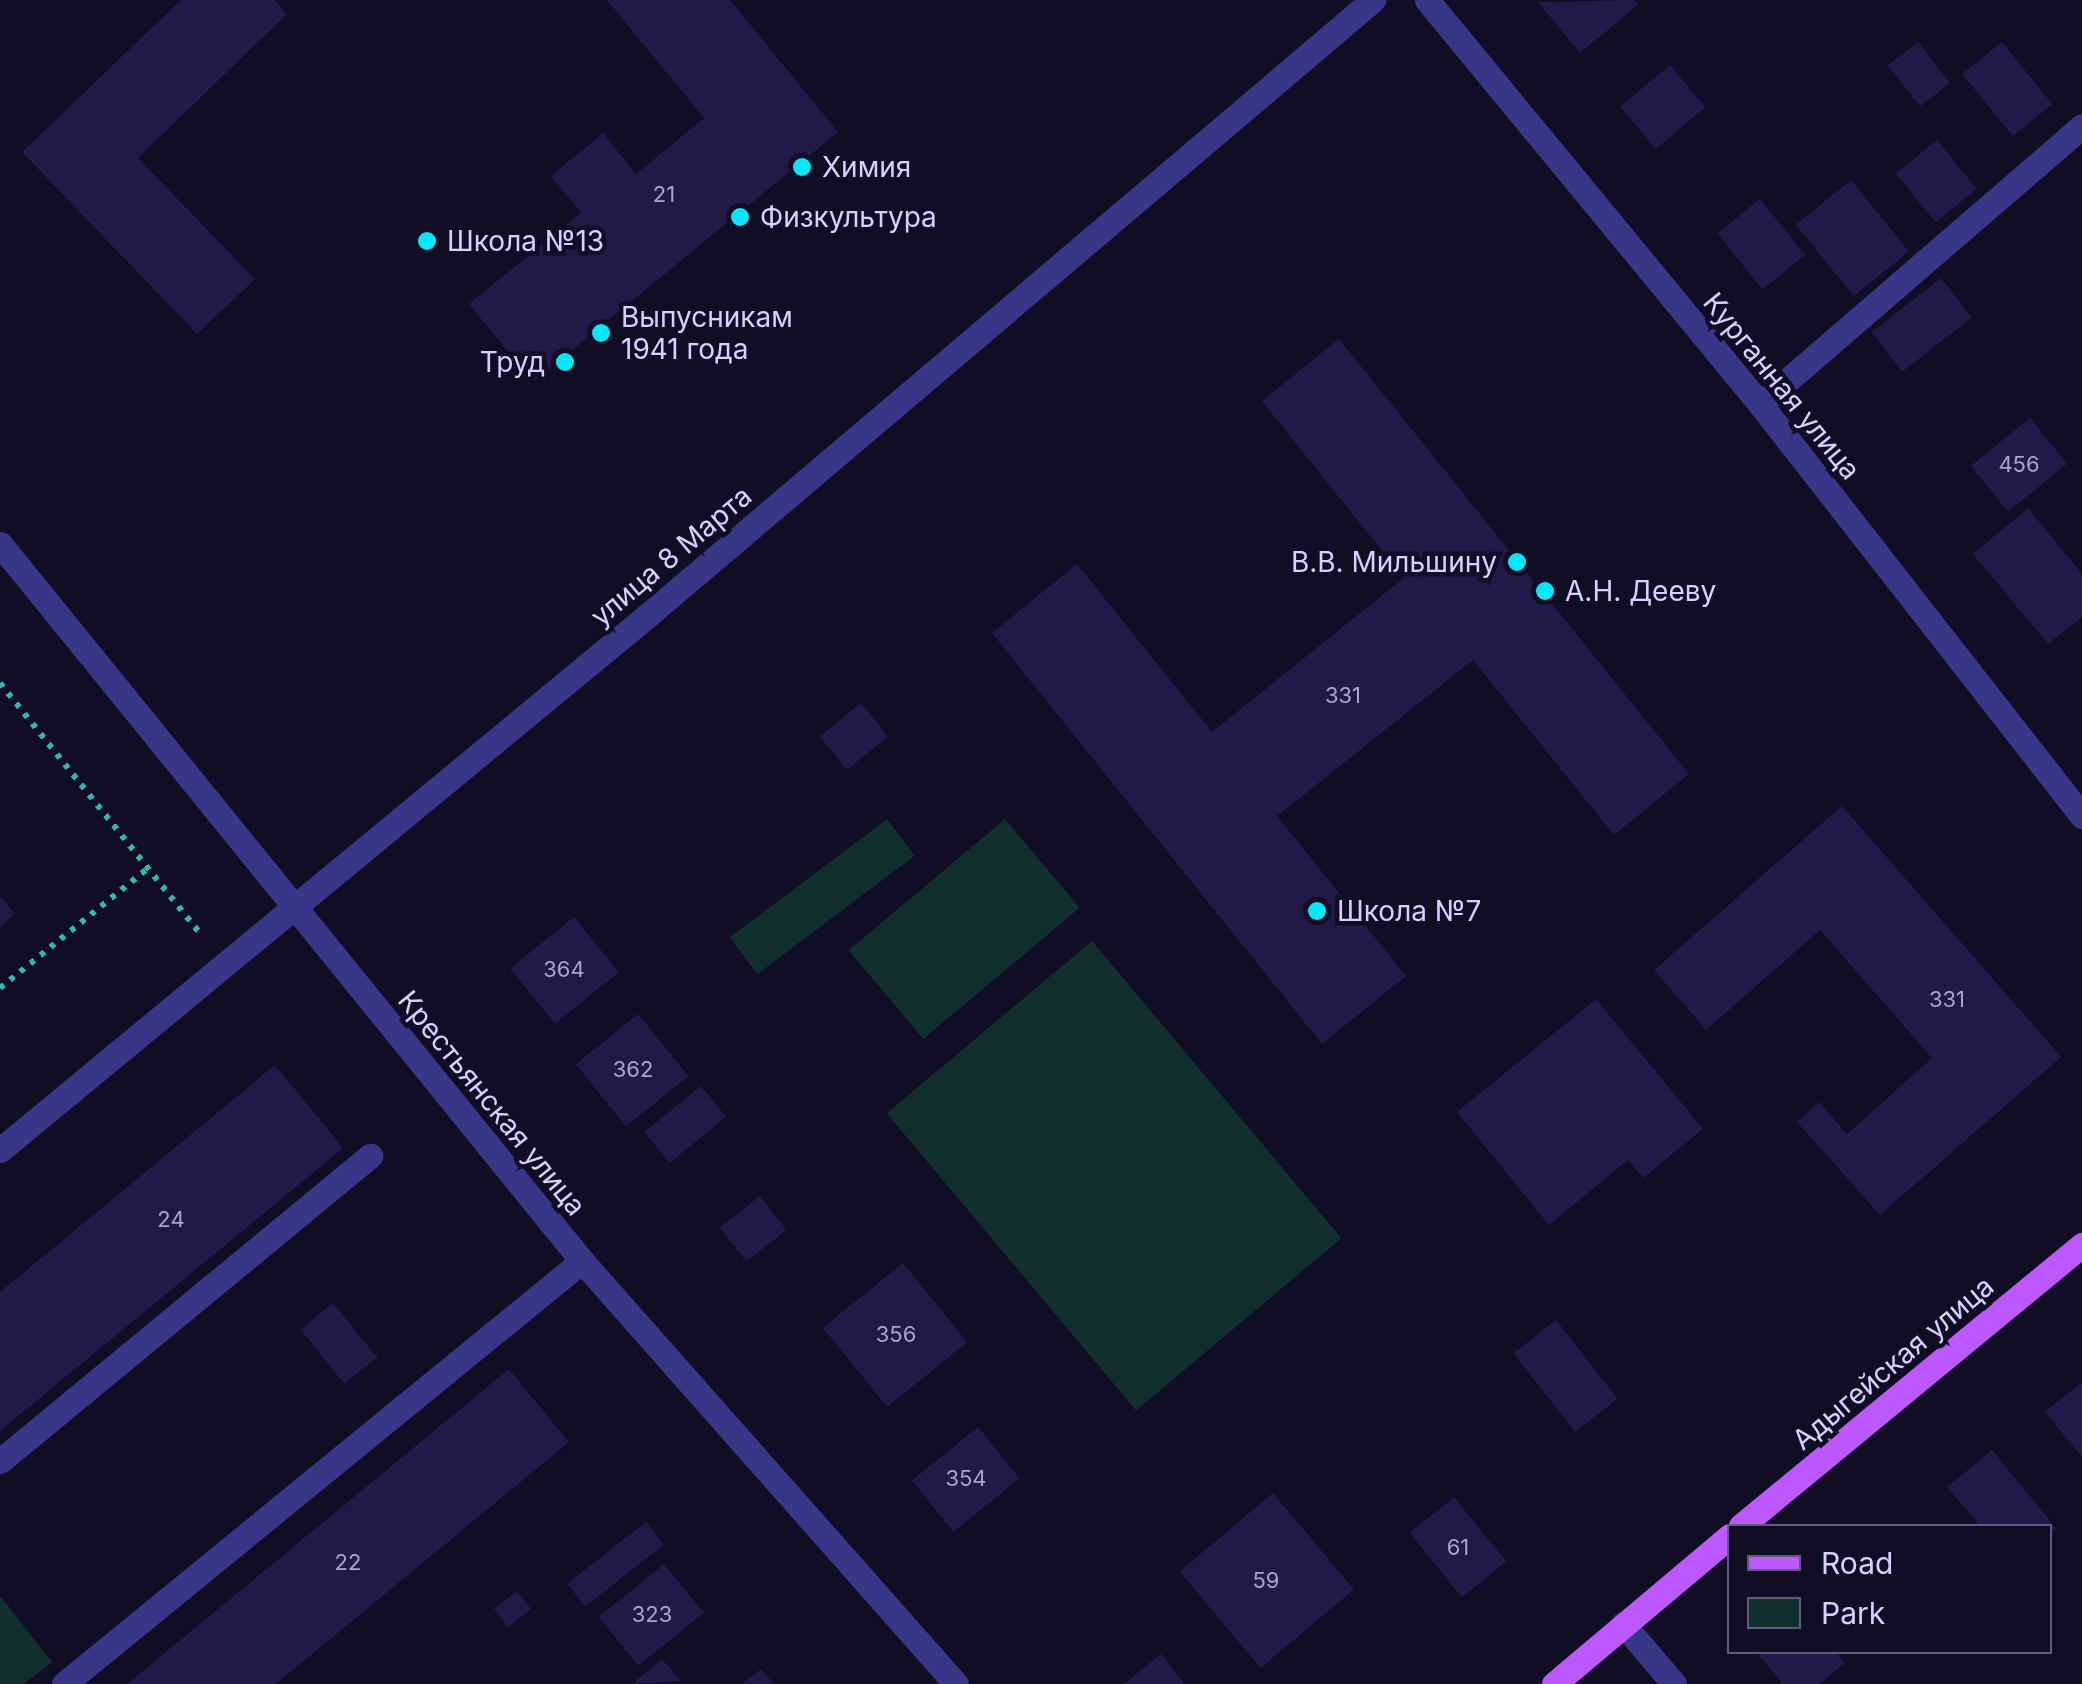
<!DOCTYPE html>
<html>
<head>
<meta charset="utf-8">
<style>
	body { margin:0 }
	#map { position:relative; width:2082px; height:1684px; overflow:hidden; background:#110d25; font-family:Inter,sans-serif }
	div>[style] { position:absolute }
	.green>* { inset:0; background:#102f2d; transform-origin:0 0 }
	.building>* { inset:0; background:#211947; transform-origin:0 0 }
	.path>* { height:6px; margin-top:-3px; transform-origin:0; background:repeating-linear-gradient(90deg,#29bbaf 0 5px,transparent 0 13px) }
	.minor>* { height:25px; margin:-12.5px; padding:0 12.5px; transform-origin:12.5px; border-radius:12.5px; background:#383686 }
	.major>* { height:25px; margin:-12.5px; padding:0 12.5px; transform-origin:12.5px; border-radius:12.5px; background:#bd58ff }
	.dots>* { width:28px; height:28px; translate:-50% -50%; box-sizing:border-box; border:5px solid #110d25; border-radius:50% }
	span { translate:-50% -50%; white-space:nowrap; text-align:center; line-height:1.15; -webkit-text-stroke:9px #110d25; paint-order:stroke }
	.number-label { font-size:22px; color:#a9a3d1 }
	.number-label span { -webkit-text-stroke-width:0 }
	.poi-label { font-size:28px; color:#d6d1ff }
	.left { translate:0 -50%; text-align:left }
	.right { translate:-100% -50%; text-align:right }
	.street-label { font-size:28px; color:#d6d1ff }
	.legend { position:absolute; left:1727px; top:1524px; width:325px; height:130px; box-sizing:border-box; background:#110d25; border:2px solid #605b7c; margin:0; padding:12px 18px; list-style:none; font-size:30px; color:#d6d1ff }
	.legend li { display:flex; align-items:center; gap:20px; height:50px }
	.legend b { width:50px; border:2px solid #605b7c }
</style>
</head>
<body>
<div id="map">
	<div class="green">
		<div style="left:887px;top:819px;width:46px;height:197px;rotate:53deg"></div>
		<div style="left:1005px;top:819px;width:116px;height:204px;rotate:50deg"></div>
		<div style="left:1092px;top:941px;width:388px;height:268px;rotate:50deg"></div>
		<div style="clip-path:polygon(0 1596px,52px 1662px,24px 1684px,0 1684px)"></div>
	</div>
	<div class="building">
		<div style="clip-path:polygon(181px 0,274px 0,287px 14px,138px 158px,255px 279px,197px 334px,22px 152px)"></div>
		<div style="clip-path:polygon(607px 0,730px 0,838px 132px,533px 382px,469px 304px,581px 213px,551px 176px,603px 133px,636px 174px,704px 118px)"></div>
		<div style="clip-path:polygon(1634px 0,1638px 5px,1580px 53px,1538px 2px)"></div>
		<div style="left:1918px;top:42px;width:52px;height:38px;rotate:52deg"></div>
		<div style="left:2002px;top:42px;width:80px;height:51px;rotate:51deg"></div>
		<div style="left:1670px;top:65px;width:55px;height:65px;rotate:50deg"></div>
		<div style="left:1937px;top:140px;width:63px;height:53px;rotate:51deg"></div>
		<div style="left:1851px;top:180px;width:92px;height:71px;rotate:51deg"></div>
		<div style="left:1760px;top:199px;width:72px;height:55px;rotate:51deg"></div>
		<div style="left:1941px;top:278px;width:50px;height:88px;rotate:52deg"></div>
		<div style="clip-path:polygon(1339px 339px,1689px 774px,1614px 835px,1473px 660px,1277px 816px,1406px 976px,1322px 1044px,992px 633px,1077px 564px,1212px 732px,1404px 578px,1262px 401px)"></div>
		<div style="left:2030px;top:418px;width:59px;height:76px;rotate:51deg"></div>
		<div style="clip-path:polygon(2028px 508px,2082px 574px,2082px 617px,2048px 644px,1973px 554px)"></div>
		<div style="left:861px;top:703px;width:43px;height:53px;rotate:51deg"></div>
		<div style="clip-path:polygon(1842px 806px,2061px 1057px,1880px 1215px,1797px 1122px,1819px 1102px,1847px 1134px,1932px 1058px,1820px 930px,1706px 1030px,1654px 970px)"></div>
		<div style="clip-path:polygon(0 896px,15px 914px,0 927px)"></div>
		<div style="left:574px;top:917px;width:71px;height:82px;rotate:51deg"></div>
		<div style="clip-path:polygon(1596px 999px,1703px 1129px,1643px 1178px,1628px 1160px,1549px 1225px,1457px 1112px)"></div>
		<div style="left:638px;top:1014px;width:80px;height:80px;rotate:51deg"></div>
		<div style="clip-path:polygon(275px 1065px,343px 1148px,0 1431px,0 1292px)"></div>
		<div style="left:701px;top:1086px;width:40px;height:73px;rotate:51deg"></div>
		<div style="left:760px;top:1196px;width:43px;height:51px;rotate:52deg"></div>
		<div style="left:903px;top:1263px;width:102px;height:103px;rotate:51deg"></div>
		<div style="left:333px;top:1303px;width:70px;height:42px;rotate:51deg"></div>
		<div style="left:1556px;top:1320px;width:100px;height:54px;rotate:52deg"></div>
		<div style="clip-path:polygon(509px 1369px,569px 1442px,276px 1684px,127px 1684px)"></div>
		<div style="clip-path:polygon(2082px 1382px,2082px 1457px,2045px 1412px)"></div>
		<div style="left:978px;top:1427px;width:66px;height:85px;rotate:51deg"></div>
		<div style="clip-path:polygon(1992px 1450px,2056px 1528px,2050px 1533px,2050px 1526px,1980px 1526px,1947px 1487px)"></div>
		<div style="left:1273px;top:1493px;width:126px;height:122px;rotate:50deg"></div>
		<div style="left:1454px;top:1497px;width:83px;height:57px;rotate:51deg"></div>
		<div style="left:646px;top:1522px;width:29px;height:100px;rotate:52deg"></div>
		<div style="left:664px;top:1564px;width:63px;height:84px;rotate:51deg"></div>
		<div style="left:517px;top:1591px;width:23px;height:29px;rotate:52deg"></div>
		<div style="clip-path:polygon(1764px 1652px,1836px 1652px,1845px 1663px,1820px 1684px,1783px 1684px,1759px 1655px)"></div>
		<div style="clip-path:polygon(1161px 1654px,1185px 1684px,1124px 1684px)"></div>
		<div style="clip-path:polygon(662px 1659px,681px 1681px,632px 1684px)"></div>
		<div style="clip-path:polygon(761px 1669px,774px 1684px,742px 1684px)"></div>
	</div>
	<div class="path">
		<div style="left:0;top:683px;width:324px;rotate:51.4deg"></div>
		<div style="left:0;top:988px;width:189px;rotate:-39deg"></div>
	</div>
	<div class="minor">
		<div style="left:1427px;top:0;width:524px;rotate:50.5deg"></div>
		<div style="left:1760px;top:404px;width:523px;rotate:51.99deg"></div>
		<div style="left:1760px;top:404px;width:425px;rotate:-40.8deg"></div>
		<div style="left:0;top:544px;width:923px;rotate:50.93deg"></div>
		<div style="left:582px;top:1261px;width:565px;rotate:48.52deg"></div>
		<div style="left:0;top:1150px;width:840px;rotate:-39.54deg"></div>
		<div style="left:648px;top:615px;width:951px;rotate:-40.31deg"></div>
		<div style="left:0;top:1461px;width:480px;rotate:-39.5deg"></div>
		<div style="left:1623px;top:1624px;width:79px;rotate:49.6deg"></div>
		<div style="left:64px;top:1684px;width:669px;rotate:-39.24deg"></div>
	</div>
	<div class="major">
		<div style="left:1741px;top:1526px;width:442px;rotate:-39.5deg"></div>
		<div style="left:1554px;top:1684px;width:230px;rotate:-40.1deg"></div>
	</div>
	<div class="dots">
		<div style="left:802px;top:167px;background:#00e8fc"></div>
		<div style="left:740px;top:217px;background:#00e8fc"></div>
		<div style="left:427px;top:241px;background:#00e8fc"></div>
		<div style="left:601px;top:333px;background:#00e8fc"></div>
		<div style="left:565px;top:362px;background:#00e8fc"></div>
		<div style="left:1517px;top:562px;background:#00e8fc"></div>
		<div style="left:1545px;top:591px;background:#00e8fc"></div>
		<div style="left:1317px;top:911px;background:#00e8fc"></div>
	</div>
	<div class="number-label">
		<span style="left:664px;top:195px">21</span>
		<span style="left:2019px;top:465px">456</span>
		<span style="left:1343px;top:696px">331</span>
		<span style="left:564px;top:970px">364</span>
		<span style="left:1947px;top:1000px">331</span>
		<span style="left:633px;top:1070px">362</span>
		<span style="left:171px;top:1220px">24</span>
		<span style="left:896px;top:1335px">356</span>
		<span style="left:966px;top:1479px">354</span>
		<span style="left:1458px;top:1548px">61</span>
		<span style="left:348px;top:1563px">22</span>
		<span style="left:1266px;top:1581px">59</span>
		<span style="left:652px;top:1615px">323</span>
	</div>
	<div class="poi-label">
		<span class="left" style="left:822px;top:167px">Химия</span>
		<span class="left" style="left:760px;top:217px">Физкультура</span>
		<span class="left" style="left:447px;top:241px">Школа №13</span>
		<span class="left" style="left:621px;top:333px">Выпусникам<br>1941 года</span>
		<span class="right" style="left:545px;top:362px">Труд</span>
		<span class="right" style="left:1497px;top:562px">В.В. Мильшину</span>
		<span class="left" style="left:1565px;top:591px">А.Н. Дееву</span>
		<span class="left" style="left:1337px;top:911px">Школа №7</span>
	</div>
	<div class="street-label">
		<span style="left:1782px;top:386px;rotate:51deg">Курганная улица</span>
		<span style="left:671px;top:556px;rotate:-40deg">улица 8 Марта</span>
		<span style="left:492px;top:1103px;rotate:51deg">Крестьянская улица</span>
		<span style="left:1893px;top:1363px;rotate:-40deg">Адыгейская улица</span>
	</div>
	<ul class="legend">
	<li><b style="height:12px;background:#bd58ff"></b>Road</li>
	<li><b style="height:28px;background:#102f2d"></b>Park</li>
	</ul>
</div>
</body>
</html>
